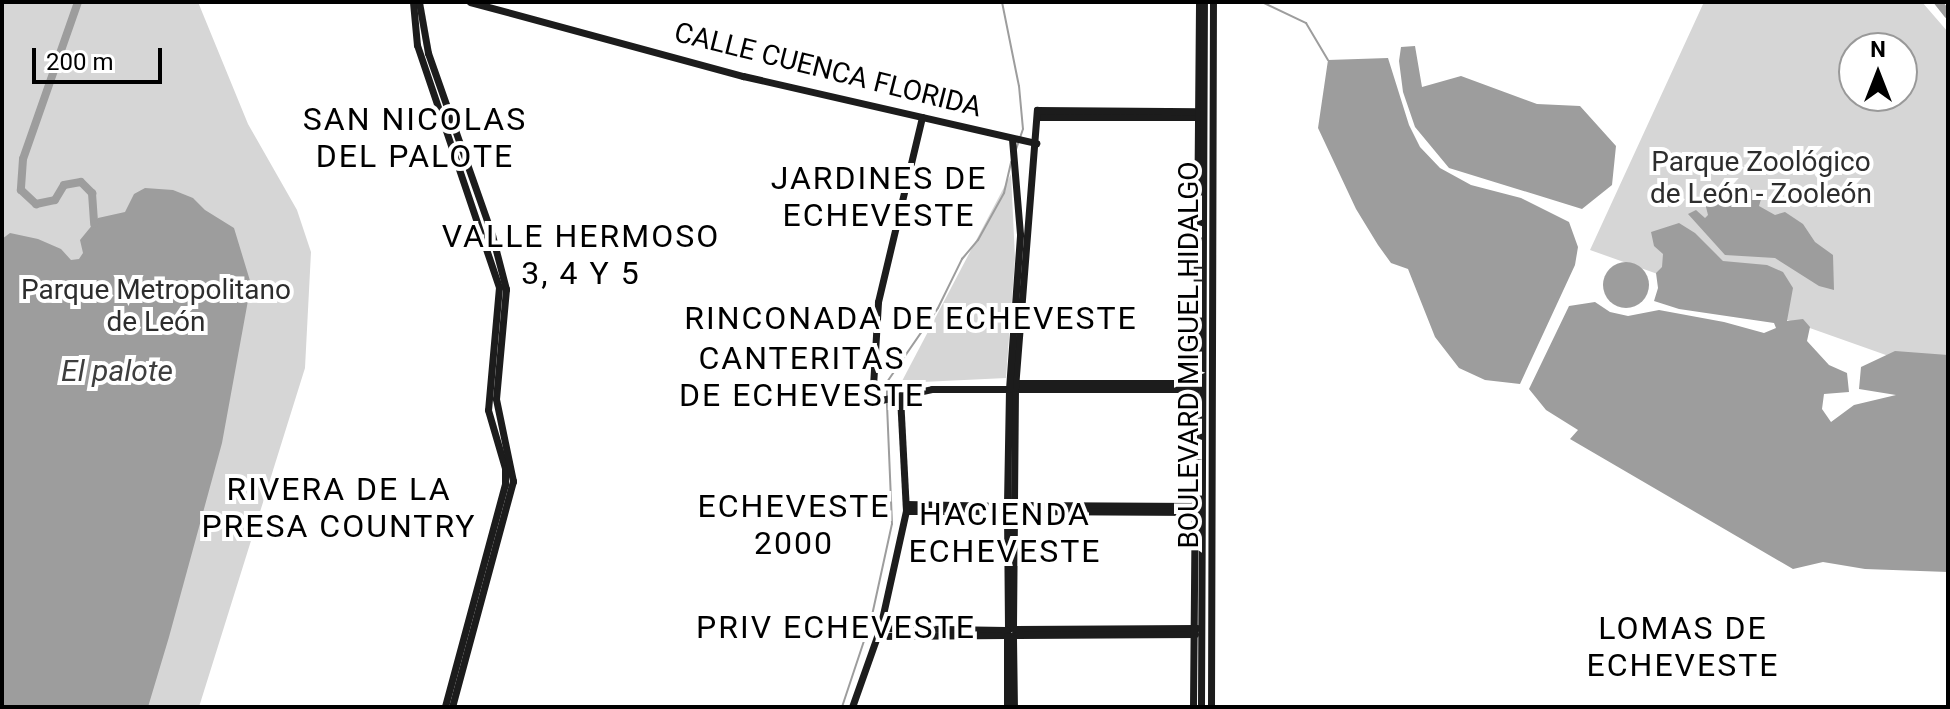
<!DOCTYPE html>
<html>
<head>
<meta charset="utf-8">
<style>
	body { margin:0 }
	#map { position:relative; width:1950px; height:709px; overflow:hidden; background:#fff; font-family:Roboto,sans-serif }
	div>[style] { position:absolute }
	.green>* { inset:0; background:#d6d6d6 }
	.water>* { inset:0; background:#9d9d9d }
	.round { border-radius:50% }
	.stream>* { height:2px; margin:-1px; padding:0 1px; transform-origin:1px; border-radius:1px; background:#9d9d9d }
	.river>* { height:8px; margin:-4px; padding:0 4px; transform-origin:4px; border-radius:4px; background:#9d9d9d }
	.secondary>* { height:7px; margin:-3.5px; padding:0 3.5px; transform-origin:3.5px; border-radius:3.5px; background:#1c1c1c }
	span { translate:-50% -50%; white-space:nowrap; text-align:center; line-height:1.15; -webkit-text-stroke:8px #fff; paint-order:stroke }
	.street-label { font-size:28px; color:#000 }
	.park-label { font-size:28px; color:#2d2d2d }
	.water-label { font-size:30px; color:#3e3e3e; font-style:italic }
	.quarter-label { font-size:32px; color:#000; letter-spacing:2px }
	.frame { position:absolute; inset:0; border:4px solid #000; pointer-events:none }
	.north { position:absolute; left:1838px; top:32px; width:80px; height:80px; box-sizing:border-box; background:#fff; border:2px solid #999; border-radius:50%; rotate:0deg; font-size:22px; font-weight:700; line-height:32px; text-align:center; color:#000 }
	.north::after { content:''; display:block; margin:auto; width:28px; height:36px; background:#000; clip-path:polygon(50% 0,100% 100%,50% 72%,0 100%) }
	.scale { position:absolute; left:32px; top:48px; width:130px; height:36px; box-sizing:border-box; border:4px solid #000; border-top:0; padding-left:10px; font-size:24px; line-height:28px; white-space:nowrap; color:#000; -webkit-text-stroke:6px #fff; paint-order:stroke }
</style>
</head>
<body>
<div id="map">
	<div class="green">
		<div style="clip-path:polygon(2px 2px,198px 2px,248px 124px,297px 210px,311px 252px,305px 368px,199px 707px,2px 707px)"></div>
		<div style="clip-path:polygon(evenodd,1704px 2px,1922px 2px,1948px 32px,1948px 377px,1590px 250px,1704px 2px,1854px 48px,1902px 48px,1902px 96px,1854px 96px,1854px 48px)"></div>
		<div style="clip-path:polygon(1011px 174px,1015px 258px,1006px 378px,901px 383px)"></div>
	</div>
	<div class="water">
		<div style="clip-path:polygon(1415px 46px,1422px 87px,1461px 76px,1537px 104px,1580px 106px,1616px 146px,1612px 185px,1582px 209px,1449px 168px,1415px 127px,1403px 92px,1399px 61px,1401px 47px)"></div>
		<div style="clip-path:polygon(1388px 58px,1409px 125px,1420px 147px,1440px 168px,1471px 185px,1521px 198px,1569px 222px,1578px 247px,1575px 265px,1520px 384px,1485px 380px,1459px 368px,1435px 337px,1408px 269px,1391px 263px,1378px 245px,1356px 209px,1318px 128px,1328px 60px)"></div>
		<div style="clip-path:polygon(145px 188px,173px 190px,193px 198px,205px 210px,234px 228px,251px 284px,222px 443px,169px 637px,148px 707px,2px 707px,2px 239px,10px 233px,38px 239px,61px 249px,71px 260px,79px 259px,83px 253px,80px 240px,98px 218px,125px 212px,134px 194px)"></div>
		<div style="clip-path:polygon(1751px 189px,1762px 196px,1759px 206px,1775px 215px,1785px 212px,1803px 224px,1815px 242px,1833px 255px,1834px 290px,1819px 286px,1775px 258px,1725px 255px,1688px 214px,1696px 210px,1705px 218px,1708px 215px,1705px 203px,1713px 195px,1722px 194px,1733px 205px,1744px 206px)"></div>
		<div style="clip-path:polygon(1679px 223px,1695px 233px,1723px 261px,1767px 265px,1783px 272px,1793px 288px,1787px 321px,1803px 319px,1810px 327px,1807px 341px,1829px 365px,1847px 373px,1849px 392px,1824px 394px,1822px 409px,1831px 422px,1854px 405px,1896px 395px,1859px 389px,1861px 367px,1895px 351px,1948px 355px,1948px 572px,1865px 569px,1823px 562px,1793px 569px,1570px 439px,1578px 430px,1546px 410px,1529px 389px,1569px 306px,1595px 302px,1610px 312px,1628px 316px,1659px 310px,1724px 322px,1764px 333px,1776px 328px,1774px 323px,1679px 309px,1654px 301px,1658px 288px,1656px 273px,1662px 267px,1663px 254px,1654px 246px,1651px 232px)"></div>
		<div class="round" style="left:1603px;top:262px;width:46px;height:46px"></div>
	</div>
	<div class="stream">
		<div style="left:1002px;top:2px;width:86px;rotate:78.6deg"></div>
		<div style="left:1019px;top:86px;width:43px;rotate:84.7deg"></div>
		<div style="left:1023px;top:129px;width:21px;rotate:109deg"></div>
		<div style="left:1262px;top:2px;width:49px;rotate:25.5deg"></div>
		<div style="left:1306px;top:23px;width:43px;rotate:59.3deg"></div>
		<div style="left:887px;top:397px;width:15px;rotate:-90deg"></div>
		<div style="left:887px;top:382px;width:90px;rotate:-55.4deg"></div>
		<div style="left:938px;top:308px;width:55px;rotate:-63.9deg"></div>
		<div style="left:962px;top:259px;width:25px;rotate:-50deg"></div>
		<div style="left:978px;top:240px;width:54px;rotate:-61deg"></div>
		<div style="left:1004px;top:193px;width:32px;rotate:-77deg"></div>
		<div style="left:842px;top:707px;width:92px;rotate:-71.6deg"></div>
		<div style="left:871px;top:620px;width:98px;rotate:-77.7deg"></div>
		<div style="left:892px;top:524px;width:121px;rotate:-92.4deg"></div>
	</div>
	<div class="river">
		<div style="left:78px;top:2px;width:166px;rotate:109.3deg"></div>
		<div style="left:23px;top:159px;width:31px;rotate:94deg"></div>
		<div style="left:21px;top:190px;width:21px;rotate:43deg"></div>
		<div style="left:36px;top:204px;width:19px;rotate:-12deg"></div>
		<div style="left:55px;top:200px;width:17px;rotate:-59deg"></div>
		<div style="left:64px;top:185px;width:17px;rotate:-10deg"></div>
		<div style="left:81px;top:182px;width:16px;rotate:45deg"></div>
		<div style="left:92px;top:193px;width:31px;rotate:86deg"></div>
		<div style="left:1938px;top:2px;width:16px;rotate:52deg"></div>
	</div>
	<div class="secondary">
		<div style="left:413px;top:2px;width:43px;rotate:84.7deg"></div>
		<div style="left:417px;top:45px;width:256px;rotate:71.3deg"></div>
		<div style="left:499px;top:287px;width:123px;rotate:95.1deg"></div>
		<div style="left:488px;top:410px;width:60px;rotate:73.7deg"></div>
		<div style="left:505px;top:468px;width:16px;rotate:90deg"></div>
		<div style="left:505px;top:484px;width:231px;rotate:105.1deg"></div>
		<div style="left:419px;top:2px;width:52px;rotate:80deg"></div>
		<div style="left:428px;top:53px;width:193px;rotate:70.6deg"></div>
		<div style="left:492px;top:235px;width:56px;rotate:75.5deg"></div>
		<div style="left:506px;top:289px;width:110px;rotate:95.2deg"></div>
		<div style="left:496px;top:399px;width:84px;rotate:78.3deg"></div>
		<div style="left:513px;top:481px;width:234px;rotate:105.1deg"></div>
		<div style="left:470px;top:2px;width:283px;rotate:15.2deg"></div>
		<div style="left:743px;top:76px;width:301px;rotate:12.9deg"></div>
		<div style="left:922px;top:117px;width:190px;rotate:103.4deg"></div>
		<div style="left:878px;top:302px;width:100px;rotate:93.4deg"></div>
		<div style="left:872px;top:402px;width:61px;rotate:-12.2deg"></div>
		<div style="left:932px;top:389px;width:264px"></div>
		<div style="left:1037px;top:117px;width:162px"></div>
		<div style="left:1012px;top:383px;width:183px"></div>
		<div style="left:1014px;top:503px;width:9px;rotate:148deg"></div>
		<div style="left:1006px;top:508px;width:7px;rotate:56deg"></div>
		<div style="left:1010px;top:514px;width:9px;rotate:-27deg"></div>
		<div style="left:1018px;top:510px;width:8px;rotate:-120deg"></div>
		<div style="left:1014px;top:503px;width:115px;rotate:-89.5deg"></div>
		<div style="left:1015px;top:388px;width:279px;rotate:-85.5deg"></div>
		<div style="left:1037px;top:110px;width:163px;rotate:0.4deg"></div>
		<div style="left:906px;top:504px;width:100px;rotate:1.1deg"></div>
		<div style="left:1007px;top:504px;width:115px;rotate:-89deg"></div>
		<div style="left:1009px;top:389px;width:155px;rotate:-85.9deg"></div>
		<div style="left:1020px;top:234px;width:96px;rotate:-94.8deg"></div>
		<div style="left:1017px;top:505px;width:181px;rotate:0.3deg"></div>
		<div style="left:906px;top:511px;width:100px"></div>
		<div style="left:1017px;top:511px;width:182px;rotate:0.3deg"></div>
		<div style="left:1007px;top:512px;width:116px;rotate:89.5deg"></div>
		<div style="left:1013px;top:627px;width:8px;rotate:157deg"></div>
		<div style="left:1006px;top:630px;width:9px;rotate:63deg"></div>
		<div style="left:1010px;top:638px;width:9px;rotate:-41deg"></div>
		<div style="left:1017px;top:632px;width:6px;rotate:-129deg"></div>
		<div style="left:1013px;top:627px;width:113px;rotate:-89.5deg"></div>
		<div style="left:880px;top:628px;width:126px;rotate:0.9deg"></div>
		<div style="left:1016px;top:629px;width:181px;rotate:-0.3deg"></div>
		<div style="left:1017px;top:635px;width:178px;rotate:-0.3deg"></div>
		<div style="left:878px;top:636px;width:128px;rotate:-0.4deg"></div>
		<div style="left:1013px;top:638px;width:69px;rotate:89.2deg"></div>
		<div style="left:852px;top:707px;width:84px;rotate:-70.5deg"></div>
		<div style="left:880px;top:628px;width:120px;rotate:-77.5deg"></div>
		<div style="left:906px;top:511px;width:116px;rotate:-93deg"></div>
		<div style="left:1007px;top:707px;width:71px;rotate:-90deg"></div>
		<div style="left:1193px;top:707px;width:705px;rotate:-89.51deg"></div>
		<div style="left:1201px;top:707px;width:705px;rotate:-89.76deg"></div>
		<div style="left:1211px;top:707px;width:705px;rotate:-89.84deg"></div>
	</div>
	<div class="street-label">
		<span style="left:828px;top:70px;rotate:14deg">CALLE CUENCA FLORIDA</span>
		<span style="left:1189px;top:355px;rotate:-90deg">BOULEVARD MIGUEL HIDALGO</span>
	</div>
	<div class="park-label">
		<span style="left:1761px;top:178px">Parque Zoológico<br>de León - Zooleón</span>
		<span style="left:156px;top:306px">Parque Metropolitano<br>de León</span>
	</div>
	<div class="water-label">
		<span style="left:117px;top:371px">El palote</span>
	</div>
	<div class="quarter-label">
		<span style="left:415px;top:138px">SAN NICOLAS<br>DEL PALOTE</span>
		<span style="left:879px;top:197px">JARDINES DE<br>ECHEVESTE</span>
		<span style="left:581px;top:255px">VALLE HERMOSO<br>3, 4 Y 5</span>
		<span style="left:911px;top:318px">RINCONADA DE ECHEVESTE</span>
		<span style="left:802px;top:377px">CANTERITAS<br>DE ECHEVESTE</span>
		<span style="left:339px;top:508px">RIVERA DE LA<br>PRESA COUNTRY</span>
		<span style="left:794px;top:525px">ECHEVESTE<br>2000</span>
		<span style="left:1005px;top:533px">HACIENDA<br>ECHEVESTE</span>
		<span style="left:836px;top:627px">PRIV ECHEVESTE</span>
		<span style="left:1683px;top:647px">LOMAS DE<br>ECHEVESTE</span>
	</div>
	<div class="frame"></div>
	<div class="north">N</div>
	<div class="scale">200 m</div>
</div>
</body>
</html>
